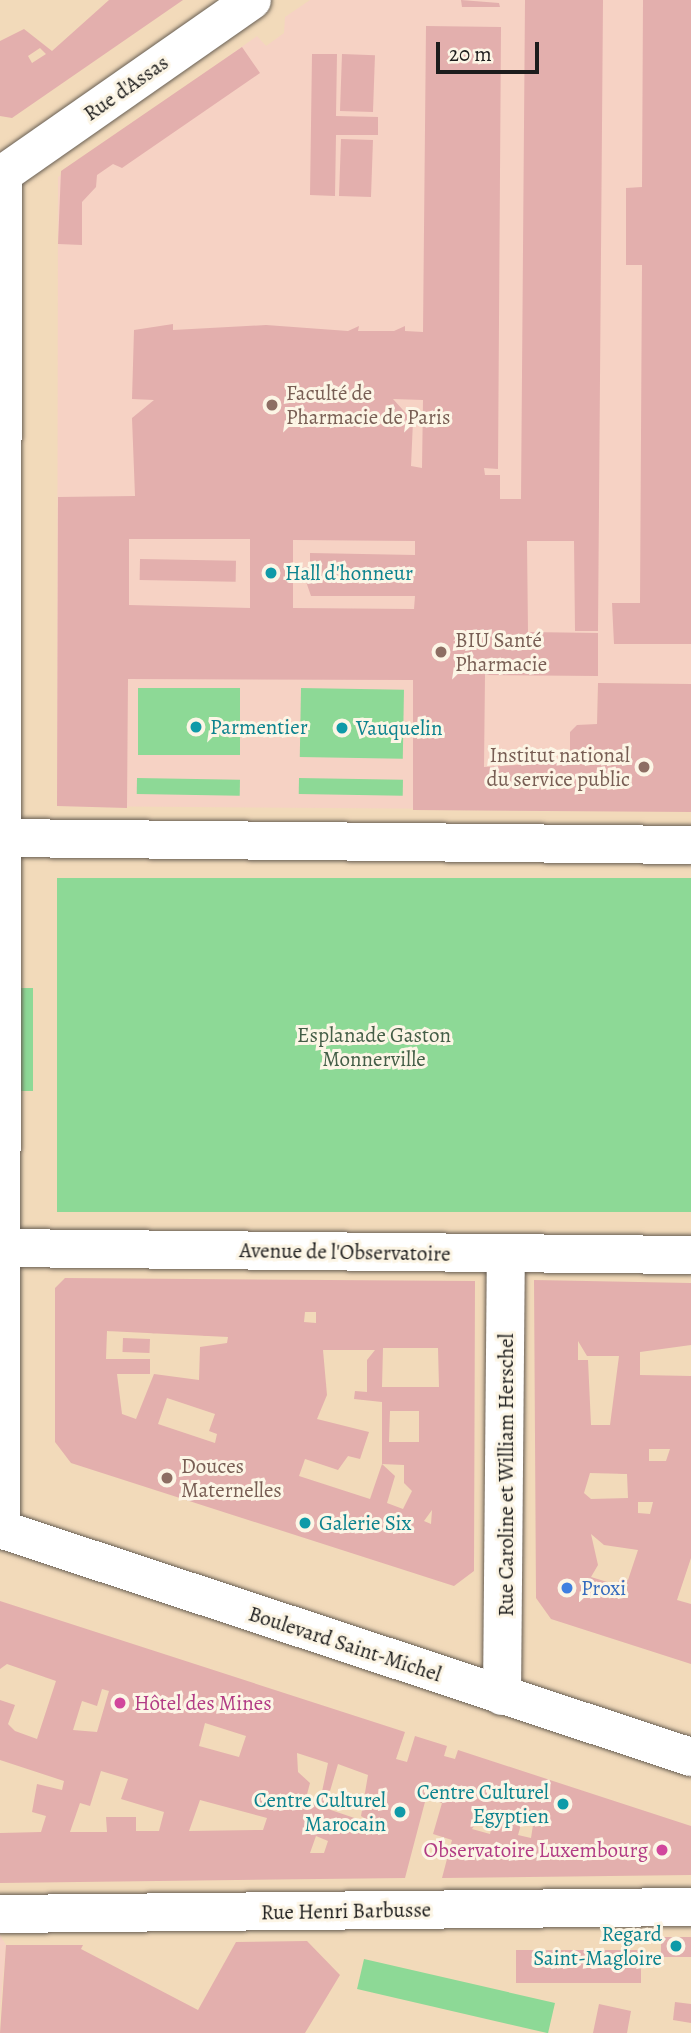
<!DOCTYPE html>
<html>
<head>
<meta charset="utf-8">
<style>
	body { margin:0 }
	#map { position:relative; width:691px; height:2033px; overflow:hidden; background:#f2daba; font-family:Alegreya,serif }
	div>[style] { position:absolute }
	.built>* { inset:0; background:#f6d2c4 }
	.green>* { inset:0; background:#8dd996; transform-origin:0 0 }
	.building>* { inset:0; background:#e3afad; transform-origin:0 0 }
	.roads { filter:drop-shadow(0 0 2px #675e53) drop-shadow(0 0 2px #675e53) }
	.minor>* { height:38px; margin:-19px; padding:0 19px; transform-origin:19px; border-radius:19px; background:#fff }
	.major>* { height:38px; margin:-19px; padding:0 19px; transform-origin:19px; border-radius:19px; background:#fff }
	.dots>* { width:19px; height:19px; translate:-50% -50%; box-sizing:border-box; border:4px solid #fcf5e5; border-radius:50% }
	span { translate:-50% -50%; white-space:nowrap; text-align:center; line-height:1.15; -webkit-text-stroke:6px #fcf5e5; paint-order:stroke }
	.street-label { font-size:21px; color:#1c1c1c }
	.education-label { font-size:21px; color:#785e54 }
	.left { translate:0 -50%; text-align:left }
	.right { translate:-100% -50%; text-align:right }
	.culture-label { font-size:21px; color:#0d838f }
	.park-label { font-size:21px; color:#445e47 }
	.shop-label { font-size:21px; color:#366cbe }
	.hotel-label { font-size:21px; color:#b23c85 }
	.scale { position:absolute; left:436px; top:42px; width:103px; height:32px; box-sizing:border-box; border:4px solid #1c1c1c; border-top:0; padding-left:9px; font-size:21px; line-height:24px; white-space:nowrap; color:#1c1c1c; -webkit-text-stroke:5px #fcf5e5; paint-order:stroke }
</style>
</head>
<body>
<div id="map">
	<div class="built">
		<div style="clip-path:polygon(310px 0,691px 0,691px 684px,598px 683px,596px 810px,57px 806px,58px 177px,257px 36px,266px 46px,284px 33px,285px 17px)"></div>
		<div style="clip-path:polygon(0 1935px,6px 1945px,0 2010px)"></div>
	</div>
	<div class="green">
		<div style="left:138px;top:688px;width:102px;height:67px"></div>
		<div style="left:301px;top:688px;width:103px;height:69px;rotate:1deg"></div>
		<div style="left:137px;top:778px;width:103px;height:16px;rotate:1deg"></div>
		<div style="left:299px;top:778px;width:104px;height:16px;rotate:1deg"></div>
		<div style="left:57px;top:878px;width:634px;height:334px"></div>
		<div style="left:16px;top:988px;width:17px;height:103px"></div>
		<div style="left:555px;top:2003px;width:31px;height:196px;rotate:103deg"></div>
	</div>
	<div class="building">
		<div style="clip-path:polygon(evenodd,109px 0,183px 0,12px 118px,0 116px,0 41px,24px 29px,52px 51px,109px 0,40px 48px,46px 54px,32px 63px,28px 56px,40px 48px)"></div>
		<div style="clip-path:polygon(461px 0,499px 3px,500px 7px,462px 7px)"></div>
		<div style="clip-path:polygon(evenodd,525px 0,603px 0,598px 631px,575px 631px,574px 541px,527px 541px,528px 632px,598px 633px,598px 676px,485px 675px,484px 767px,570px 762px,570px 732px,577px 725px,597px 724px,598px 683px,691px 684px,691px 812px,413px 810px,413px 680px,128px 679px,127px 808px,57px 806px,58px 497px,135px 496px,132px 418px,154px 400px,132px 399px,134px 330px,173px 324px,173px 330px,266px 325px,348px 331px,359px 326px,358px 331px,394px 331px,405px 326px,405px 331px,423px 332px,426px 26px,501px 27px,498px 469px,484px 468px,485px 475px,500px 475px,500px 499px,521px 499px,525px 0,393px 399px,423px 400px,422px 468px,411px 466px,413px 421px,393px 399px,525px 0,129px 539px,250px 539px,250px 608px,129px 605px,129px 539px,525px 0,293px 540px,415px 541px,415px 555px,310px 553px,310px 567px,301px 567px,311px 596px,415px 596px,414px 609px,293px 608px,293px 540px)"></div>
		<div style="clip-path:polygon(643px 0,691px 0,691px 644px,614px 644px,612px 603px,640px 603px,642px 265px,626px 265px,626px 188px,642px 187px)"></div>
		<div style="clip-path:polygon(242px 47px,260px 73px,122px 168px,113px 164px,97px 175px,96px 187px,82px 202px,82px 245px,58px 244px,61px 171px)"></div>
		<div style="clip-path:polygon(312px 54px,337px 54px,336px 116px,378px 117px,378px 135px,336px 135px,335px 196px,310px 195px)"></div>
		<div style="left:342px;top:54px;width:33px;height:57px;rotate:2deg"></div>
		<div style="left:341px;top:139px;width:32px;height:57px;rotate:2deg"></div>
		<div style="left:140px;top:559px;width:96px;height:21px;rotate:1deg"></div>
		<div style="clip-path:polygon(evenodd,65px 1278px,475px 1281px,474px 1571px,454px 1586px,71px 1463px,55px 1442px,55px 1288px,65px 1278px,305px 1312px,316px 1312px,316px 1323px,304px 1322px,305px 1312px,65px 1278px,107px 1331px,228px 1337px,227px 1343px,200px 1347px,199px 1380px,154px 1374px,136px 1419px,122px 1414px,117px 1374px,150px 1374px,150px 1359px,106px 1359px,107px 1331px,65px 1278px,383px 1348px,438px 1348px,439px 1387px,382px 1387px,383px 1348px,65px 1278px,323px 1350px,375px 1350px,367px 1360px,367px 1392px,355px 1391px,354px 1399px,382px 1402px,382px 1464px,404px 1465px,404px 1483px,412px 1491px,403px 1509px,387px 1503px,395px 1476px,382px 1464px,370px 1499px,299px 1476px,305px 1459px,338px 1470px,348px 1456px,360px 1459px,369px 1432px,317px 1419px,327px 1395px,323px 1350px,65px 1278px,167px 1398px,215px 1414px,209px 1431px,217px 1434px,215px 1443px,158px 1424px,167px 1398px,65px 1278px,390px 1411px,419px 1411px,419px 1442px,389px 1442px,390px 1411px,65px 1278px,432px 1510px,431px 1524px,424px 1521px,432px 1510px)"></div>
		<div style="clip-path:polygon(evenodd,534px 1280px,691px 1283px,691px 1345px,640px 1352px,640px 1375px,691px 1376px,691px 1558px,677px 1600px,691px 1604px,691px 1664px,551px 1619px,536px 1598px,534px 1280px,578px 1341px,587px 1356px,619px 1356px,610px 1425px,591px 1425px,588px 1360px,578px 1360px,578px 1341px,534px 1280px,649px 1449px,670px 1449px,666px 1461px,649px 1461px,649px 1449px,534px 1280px,590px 1473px,627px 1474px,628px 1498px,591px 1499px,584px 1493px,590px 1473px,534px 1280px,638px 1502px,653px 1502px,650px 1514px,638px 1513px,638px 1502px,534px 1280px,591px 1534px,604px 1545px,638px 1550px,628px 1580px,620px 1578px,617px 1585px,591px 1577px,598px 1565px,591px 1534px)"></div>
		<div style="left:123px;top:1338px;width:27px;height:14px;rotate:2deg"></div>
		<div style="clip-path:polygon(evenodd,0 1601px,405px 1732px,396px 1759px,407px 1762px,415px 1736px,447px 1746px,444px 1756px,455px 1759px,458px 1750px,691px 1826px,691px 1875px,442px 1878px,452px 1840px,433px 1834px,442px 1803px,426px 1798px,405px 1878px,0 1883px,0 1833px,41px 1832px,46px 1816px,32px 1812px,37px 1784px,62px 1790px,64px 1781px,0 1760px,0 1700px,15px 1705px,8px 1724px,15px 1731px,37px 1739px,56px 1681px,7px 1664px,0 1669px,0 1601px,102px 1689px,109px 1691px,97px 1732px,73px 1730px,82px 1701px,97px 1706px,102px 1689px,0 1601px,205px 1723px,246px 1736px,239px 1757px,199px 1746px,205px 1723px,0 1601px,297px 1753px,328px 1763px,319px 1806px,305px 1802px,310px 1783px,298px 1772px,297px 1753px,0 1601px,338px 1764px,368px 1775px,361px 1816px,375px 1825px,325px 1808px,338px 1764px,0 1601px,101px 1771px,128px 1779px,121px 1799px,164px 1812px,159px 1831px,136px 1831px,136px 1817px,106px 1817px,107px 1832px,70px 1832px,80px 1803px,90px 1806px,101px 1771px,0 1601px,200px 1800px,267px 1818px,263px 1830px,189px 1831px,200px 1800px,0 1601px,483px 1813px,494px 1817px,490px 1834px,472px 1829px,483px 1813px,0 1601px,522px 1821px,533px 1825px,531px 1838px,518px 1835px,522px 1821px,0 1601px,316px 1836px,328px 1841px,324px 1853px,310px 1853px,316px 1836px)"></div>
		<div style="left:661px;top:1937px;width:30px;height:20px"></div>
		<div style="clip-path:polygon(307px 1941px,340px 1975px,305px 2033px,0 2033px,6px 1945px,83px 1945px,81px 1949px,198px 2010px,236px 1942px)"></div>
		<div style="left:641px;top:1950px;width:33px;height:125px;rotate:90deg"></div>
		<div style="clip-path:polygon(675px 2002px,691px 2004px,691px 2023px,673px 2020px)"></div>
		<div style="clip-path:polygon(599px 2004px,631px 2011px,627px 2033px,593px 2033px)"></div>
	</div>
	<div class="roads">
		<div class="minor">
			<div style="left:0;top:176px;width:307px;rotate:-34.9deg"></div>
			<div style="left:0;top:838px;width:691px;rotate:0.58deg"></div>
			<div style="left:0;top:1248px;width:691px;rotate:0.58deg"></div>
			<div style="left:1px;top:1529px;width:1355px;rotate:-89.92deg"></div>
			<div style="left:502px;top:1696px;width:442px;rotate:-89.5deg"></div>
			<div style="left:0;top:1914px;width:691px;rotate:-0.58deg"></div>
		</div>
		<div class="major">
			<div style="left:0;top:1529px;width:728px;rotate:18.26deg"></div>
		</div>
	</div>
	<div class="dots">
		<div style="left:272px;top:405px;background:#8d6e63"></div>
		<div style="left:271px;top:573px;background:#0f9aa8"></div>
		<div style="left:441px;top:652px;background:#8d6e63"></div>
		<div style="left:196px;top:727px;background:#0f9aa8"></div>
		<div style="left:342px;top:728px;background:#0f9aa8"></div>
		<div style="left:644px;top:767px;background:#8d6e63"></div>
		<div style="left:167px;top:1478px;background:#8d6e63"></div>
		<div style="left:305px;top:1523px;background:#0f9aa8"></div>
		<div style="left:567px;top:1588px;background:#3f7fe0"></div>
		<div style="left:120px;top:1703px;background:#d1479c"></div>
		<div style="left:563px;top:1804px;background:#0f9aa8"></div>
		<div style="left:400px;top:1812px;background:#0f9aa8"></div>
		<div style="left:662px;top:1850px;background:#d1479c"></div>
		<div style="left:676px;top:1946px;background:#0f9aa8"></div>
	</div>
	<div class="street-label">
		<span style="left:126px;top:88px;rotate:-35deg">Rue d'Assas</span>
		<span style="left:345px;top:1252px;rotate:1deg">Avenue de l'Observatoire</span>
		<span style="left:506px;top:1475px;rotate:-90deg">Rue Caroline et William Herschel</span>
		<span style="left:345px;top:1644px;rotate:18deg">Boulevard Saint-Michel</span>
		<span style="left:346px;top:1911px;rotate:-1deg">Rue Henri Barbusse</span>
	</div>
	<div class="education-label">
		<span class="left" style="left:286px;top:405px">Faculté de<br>Pharmacie de Paris</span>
		<span class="left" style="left:455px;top:652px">BIU Santé<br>Pharmacie</span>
		<span class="right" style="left:630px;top:767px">Institut national<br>du service public</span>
		<span class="left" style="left:181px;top:1478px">Douces<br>Maternelles</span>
	</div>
	<div class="culture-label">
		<span class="left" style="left:285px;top:573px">Hall d'honneur</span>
		<span class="left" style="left:210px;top:727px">Parmentier</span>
		<span class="left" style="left:356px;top:728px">Vauquelin</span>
		<span class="left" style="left:319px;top:1523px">Galerie Six</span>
		<span class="right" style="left:549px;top:1804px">Centre Culturel<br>Egyptien</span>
		<span class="right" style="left:386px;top:1812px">Centre Culturel<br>Marocain</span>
		<span class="right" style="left:662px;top:1946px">Regard<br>Saint-Magloire</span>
	</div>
	<div class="park-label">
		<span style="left:374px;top:1047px">Esplanade Gaston<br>Monnerville</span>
	</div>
	<div class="shop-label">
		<span class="left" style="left:581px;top:1588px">Proxi</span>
	</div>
	<div class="hotel-label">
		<span class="left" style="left:134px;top:1703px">Hôtel des Mines</span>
		<span class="right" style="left:648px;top:1850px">Observatoire Luxembourg</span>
	</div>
	<div class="scale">20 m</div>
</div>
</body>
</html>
